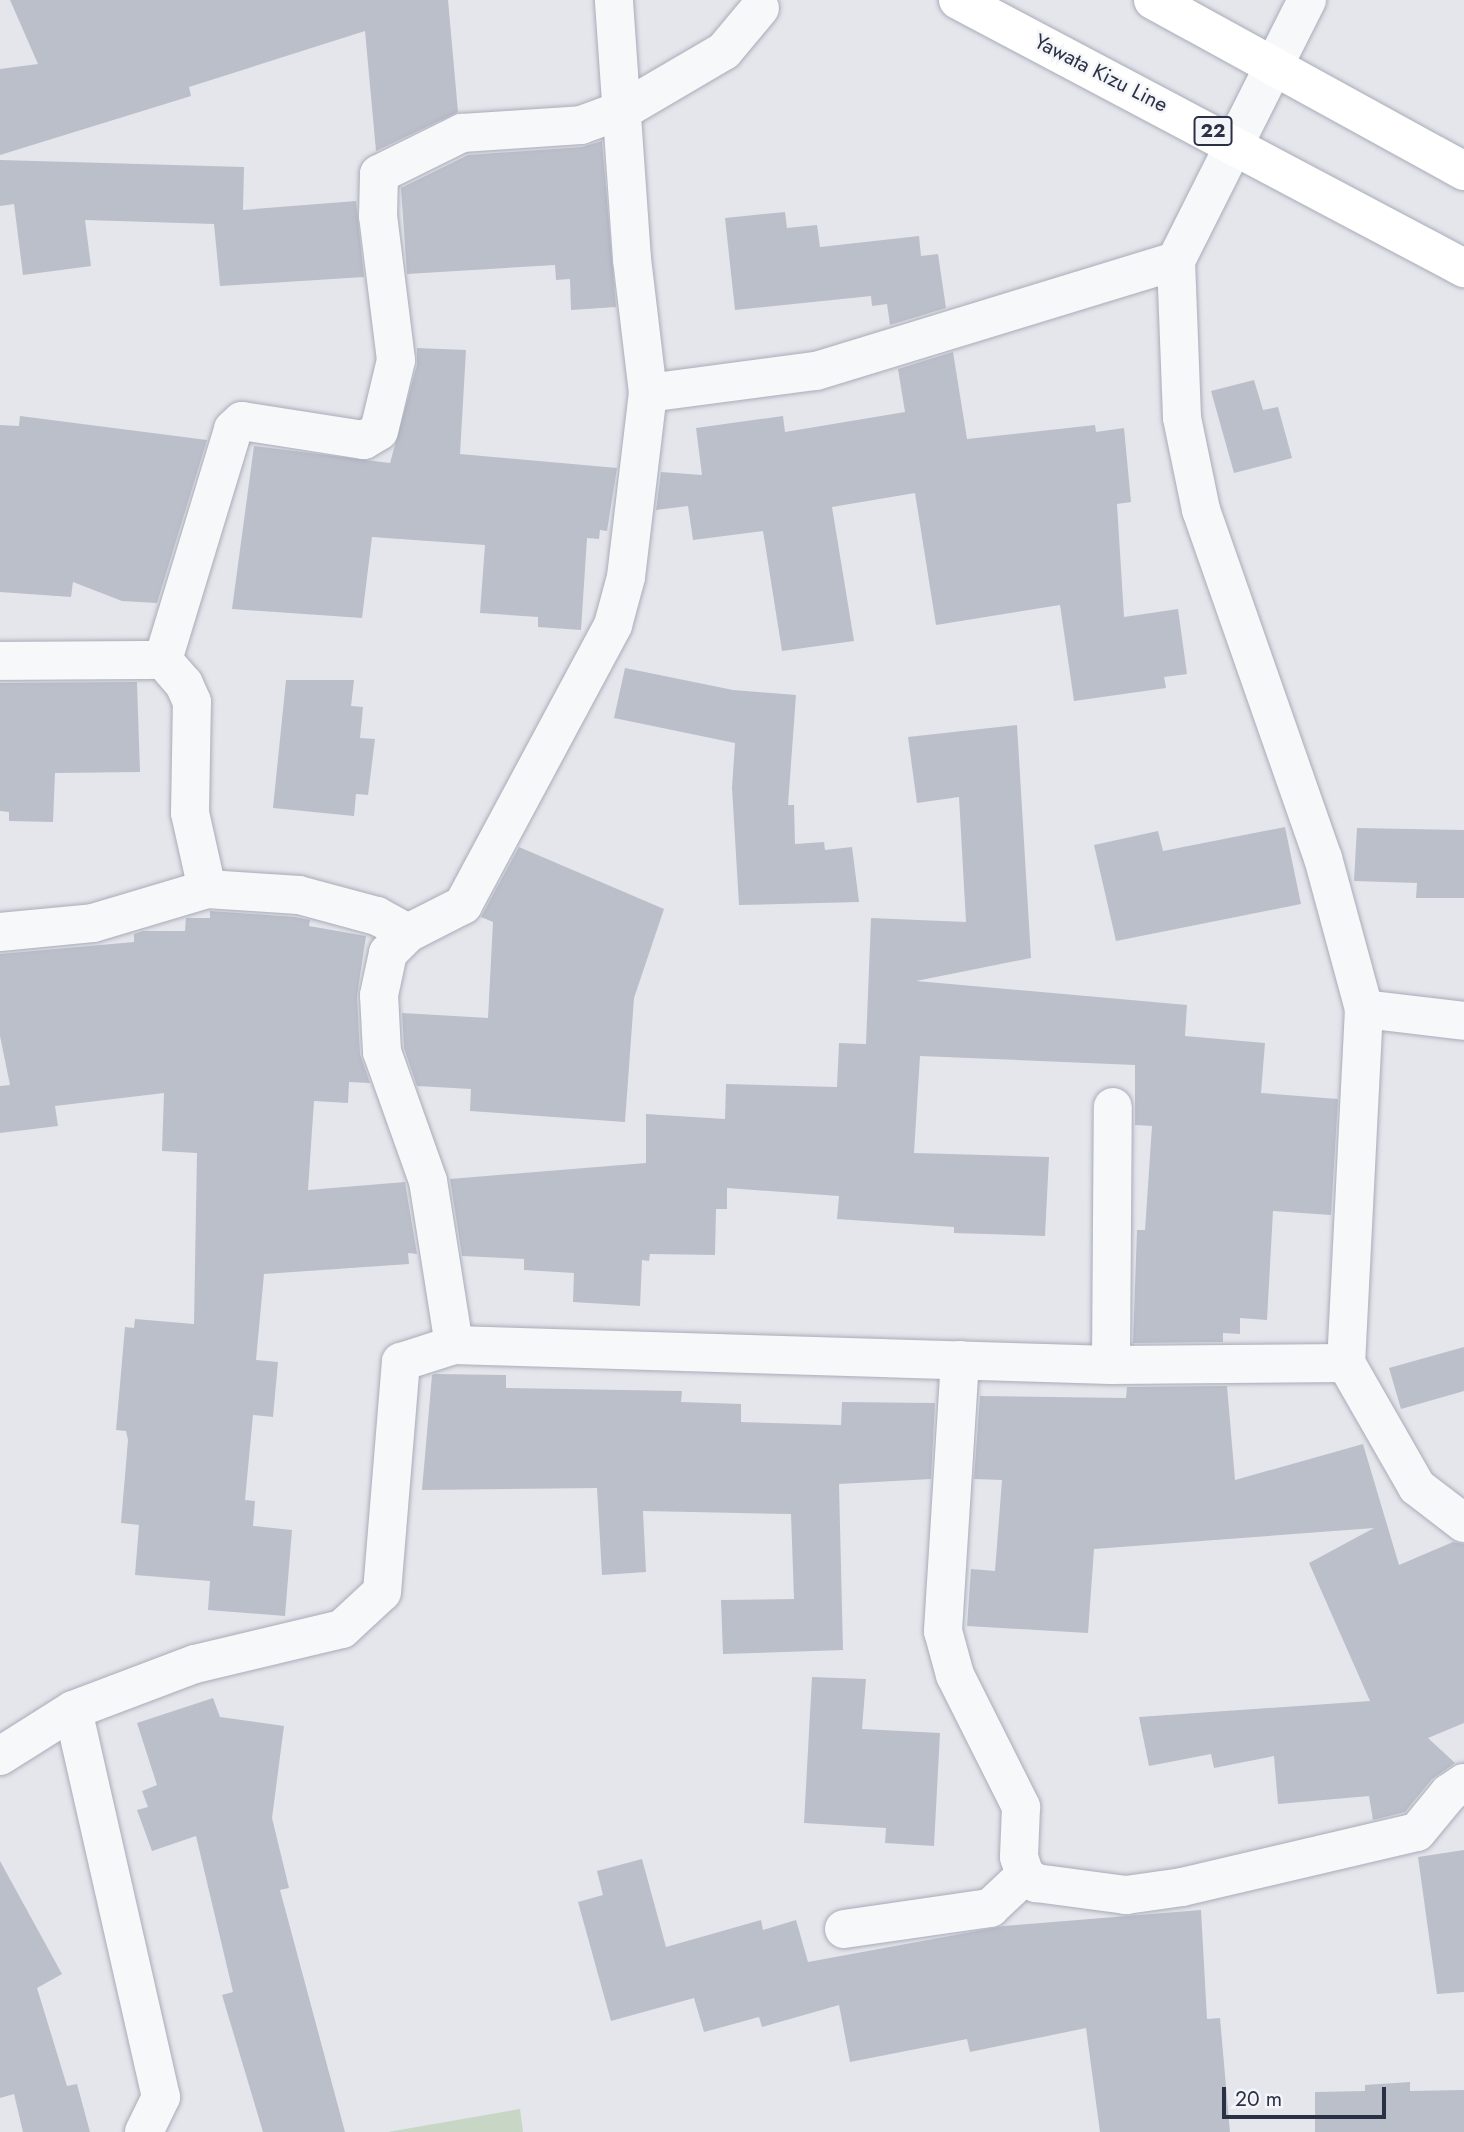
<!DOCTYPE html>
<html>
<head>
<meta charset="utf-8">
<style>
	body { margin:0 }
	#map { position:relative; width:1464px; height:2132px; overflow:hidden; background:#e4e6ec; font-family:Jost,sans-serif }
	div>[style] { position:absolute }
	.green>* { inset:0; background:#c7d6c5 }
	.building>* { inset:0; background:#bbbfca }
	.roads { filter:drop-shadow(0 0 2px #a9acb7) drop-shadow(0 0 2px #a9acb7) }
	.street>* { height:38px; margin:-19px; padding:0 19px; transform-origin:19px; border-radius:19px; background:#f7f8fa }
	.primary>* { height:38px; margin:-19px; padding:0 19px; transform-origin:19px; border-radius:19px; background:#fff }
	span { translate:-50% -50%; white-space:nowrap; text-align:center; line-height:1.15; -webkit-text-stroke:5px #f4f5f9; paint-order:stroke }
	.shield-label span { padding:2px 5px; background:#f4f5f9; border:2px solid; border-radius:5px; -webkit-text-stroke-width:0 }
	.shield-label { font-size:19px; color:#2b3145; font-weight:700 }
	.street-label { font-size:21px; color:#2b3145 }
	.scale { position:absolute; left:1222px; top:2087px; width:164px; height:32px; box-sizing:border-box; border:4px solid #2b3145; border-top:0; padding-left:9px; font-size:21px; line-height:24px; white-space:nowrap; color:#2b3145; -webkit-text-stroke:5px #f4f5f9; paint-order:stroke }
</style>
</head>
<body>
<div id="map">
	<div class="green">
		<div style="clip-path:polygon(520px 2109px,523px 2132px,388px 2132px)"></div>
	</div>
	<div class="building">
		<div style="clip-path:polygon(10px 0,448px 0,458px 112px,376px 151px,365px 31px,189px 87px,191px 96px,0 155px,0 69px,38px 64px)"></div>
		<div style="clip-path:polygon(602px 141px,616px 307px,571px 310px,570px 279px,556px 280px,555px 265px,407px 274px,401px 188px,468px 155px,582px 147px)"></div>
		<div style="clip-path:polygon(0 160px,244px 167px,243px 210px,356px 201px,364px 277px,220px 286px,214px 224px,85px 220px,91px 266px,23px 275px,14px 204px,0 206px)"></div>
		<div style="clip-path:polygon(785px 212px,787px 228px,817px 225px,820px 247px,919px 236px,921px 256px,938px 254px,946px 308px,890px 325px,887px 304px,872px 306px,871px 296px,735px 310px,725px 218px)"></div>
		<div style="clip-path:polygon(417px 348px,466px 350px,460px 454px,617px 468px,607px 531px,600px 530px,599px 539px,587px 538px,581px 630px,538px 627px,538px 617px,480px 613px,485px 545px,372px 537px,362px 618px,232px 609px,254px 446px,390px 463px,417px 365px)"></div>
		<div style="clip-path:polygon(953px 352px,967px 439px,1095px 425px,1096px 432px,1124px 428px,1131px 502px,1117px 504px,1124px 617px,1178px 609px,1187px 674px,1164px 677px,1166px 688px,1074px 701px,1060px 605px,936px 625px,915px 493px,832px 507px,854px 641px,782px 651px,763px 531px,693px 540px,688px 506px,656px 510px,661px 472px,702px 475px,696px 428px,783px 416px,785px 432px,905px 412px,898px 369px)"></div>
		<div style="clip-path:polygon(1254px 380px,1263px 410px,1278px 407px,1292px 458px,1234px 473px,1211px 391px)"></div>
		<div style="clip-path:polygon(20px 416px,207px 440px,157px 603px,122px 601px,73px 582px,71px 597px,0 592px,0 425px,19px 426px)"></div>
		<div style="clip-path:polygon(625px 668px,733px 690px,796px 695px,788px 805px,794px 805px,795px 844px,824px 842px,825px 850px,852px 847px,859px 902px,739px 905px,732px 788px,735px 743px,614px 718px)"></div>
		<div style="clip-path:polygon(286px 680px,354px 680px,351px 706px,363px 707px,360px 738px,375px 739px,368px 795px,356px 794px,354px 816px,273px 808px)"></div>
		<div style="clip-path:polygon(137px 682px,140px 772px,55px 773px,53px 822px,9px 821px,9px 812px,0 811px,0 683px)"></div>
		<div style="clip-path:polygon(1017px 725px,1031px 958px,916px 981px,1187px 1005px,1185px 1036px,1265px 1043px,1261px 1093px,1338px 1099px,1331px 1215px,1273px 1211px,1267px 1320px,1240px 1318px,1240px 1334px,1223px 1333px,1223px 1342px,1133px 1343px,1137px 1230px,1145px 1230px,1152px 1126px,1135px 1125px,1135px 1065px,920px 1056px,914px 1153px,1049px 1157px,1045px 1236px,954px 1233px,954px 1227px,837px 1219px,839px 1196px,727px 1188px,727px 1209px,716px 1209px,715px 1255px,650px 1254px,649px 1261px,642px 1260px,640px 1306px,573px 1302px,574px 1273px,524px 1270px,524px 1259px,462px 1256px,450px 1179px,646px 1163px,646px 1114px,725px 1119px,726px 1084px,837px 1087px,839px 1043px,866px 1044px,871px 918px,966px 922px,959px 797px,917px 803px,908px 737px)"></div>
		<div style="clip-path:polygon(1285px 827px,1301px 904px,1116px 941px,1094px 845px,1158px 831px,1163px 851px)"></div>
		<div style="clip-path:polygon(1357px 828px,1464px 830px,1464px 898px,1416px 898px,1417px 883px,1354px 881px)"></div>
		<div style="clip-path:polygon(519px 847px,664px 909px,634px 998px,625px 1122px,470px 1111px,471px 1089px,417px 1086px,404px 1048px,402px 1013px,488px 1018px,493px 922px,481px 917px)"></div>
		<div style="clip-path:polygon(210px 911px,295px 917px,310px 920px,309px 926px,366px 936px,357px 996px,360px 1054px,370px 1083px,349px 1082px,348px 1103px,314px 1101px,308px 1190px,405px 1182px,417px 1254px,408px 1253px,409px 1264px,264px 1274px,256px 1360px,278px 1362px,273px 1417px,253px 1415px,245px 1500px,255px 1501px,253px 1526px,292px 1530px,285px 1616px,208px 1610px,210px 1581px,135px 1575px,139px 1525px,121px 1523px,128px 1440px,126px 1431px,116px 1430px,125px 1327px,134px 1328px,135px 1319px,194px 1324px,197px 1153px,162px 1151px,164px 1093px,55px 1106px,58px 1126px,0 1133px,0 1086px,10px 1085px,0 1036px,0 954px,134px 942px,134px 934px,143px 931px,185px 931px,186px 918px,210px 918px)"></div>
		<div style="clip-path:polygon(1464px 1347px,1464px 1391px,1401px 1409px,1389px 1368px)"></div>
		<div style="clip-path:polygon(435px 1374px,506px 1375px,506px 1388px,682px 1391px,681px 1402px,741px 1404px,741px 1422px,841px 1425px,842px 1402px,935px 1403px,931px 1479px,839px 1484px,843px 1650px,723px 1654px,721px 1600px,794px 1599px,791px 1514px,643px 1511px,646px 1572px,602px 1575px,597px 1488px,422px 1490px,432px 1375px)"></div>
		<div style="clip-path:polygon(1227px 1386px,1235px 1480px,1363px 1444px,1399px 1565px,1453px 1542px,1464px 1544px,1464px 1723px,1428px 1738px,1455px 1763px,1432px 1779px,1405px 1812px,1373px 1820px,1369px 1796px,1278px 1804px,1274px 1756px,1214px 1768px,1211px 1754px,1149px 1766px,1139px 1717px,1370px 1701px,1309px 1563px,1374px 1528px,1094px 1549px,1088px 1633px,967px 1626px,971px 1569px,995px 1571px,1002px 1480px,974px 1479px,980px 1396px,1126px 1398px,1127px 1387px)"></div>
		<div style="clip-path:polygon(812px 1677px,866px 1679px,862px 1729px,940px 1733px,934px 1846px,885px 1843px,886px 1828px,804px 1823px)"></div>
		<div style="clip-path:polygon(213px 1698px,220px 1717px,284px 1726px,272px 1818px,289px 1888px,280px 1890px,345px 2132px,263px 2132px,222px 1995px,233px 1992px,196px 1836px,152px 1851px,137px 1810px,148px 1807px,142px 1791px,157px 1785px,137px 1723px)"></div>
		<div style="clip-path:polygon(1464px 1850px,1464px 1992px,1437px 1994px,1418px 1857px)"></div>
		<div style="clip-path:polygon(642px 1859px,666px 1947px,761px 1920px,763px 1930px,796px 1920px,808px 1962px,1004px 1926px,1201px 1910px,1207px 2019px,1220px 2018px,1230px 2132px,1100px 2132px,1086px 2028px,970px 2052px,967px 2039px,850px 2062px,839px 2005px,762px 2027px,759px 2017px,704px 2032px,694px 1998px,611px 2021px,578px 1902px,603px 1895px,597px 1871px)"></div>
		<div style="clip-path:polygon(0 1861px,62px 1974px,37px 1988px,67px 2086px,77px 2084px,90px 2132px,23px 2132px,14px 2094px,0 2098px)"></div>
		<div style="clip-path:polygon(1410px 2082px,1410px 2091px,1464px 2090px,1464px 2132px,1315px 2132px,1315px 2092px,1365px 2091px,1365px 2085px)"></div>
	</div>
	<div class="roads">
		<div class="street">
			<div style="left:1307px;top:0;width:292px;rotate:116.7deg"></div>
			<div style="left:1176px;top:261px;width:157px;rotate:87.8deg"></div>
			<div style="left:1182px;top:418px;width:94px;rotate:78.3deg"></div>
			<div style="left:1201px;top:510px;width:369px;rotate:70.7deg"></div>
			<div style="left:1323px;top:858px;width:156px;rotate:74.8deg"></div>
			<div style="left:1364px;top:1009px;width:354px;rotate:92.9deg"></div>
			<div style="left:1346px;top:1363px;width:143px;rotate:60.2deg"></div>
			<div style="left:1417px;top:1487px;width:59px;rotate:37.5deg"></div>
			<div style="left:648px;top:393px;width:169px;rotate:-7.5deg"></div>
			<div style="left:816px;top:371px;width:376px;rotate:-17deg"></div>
			<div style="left:0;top:661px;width:163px;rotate:-0.4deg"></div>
			<div style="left:207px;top:889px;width:92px;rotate:3.7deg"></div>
			<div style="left:299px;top:895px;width:81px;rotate:15.1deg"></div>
			<div style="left:377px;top:916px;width:35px;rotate:29deg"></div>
			<div style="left:0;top:932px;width:93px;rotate:-5.5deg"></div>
			<div style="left:93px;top:923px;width:119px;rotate:-16.6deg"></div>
			<div style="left:207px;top:889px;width:78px;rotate:-102.6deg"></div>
			<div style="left:190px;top:813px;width:111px;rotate:-89deg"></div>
			<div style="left:192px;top:702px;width:20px;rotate:-114deg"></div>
			<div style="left:184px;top:684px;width:32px;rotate:-131deg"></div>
			<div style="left:163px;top:660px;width:241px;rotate:-73.1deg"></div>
			<div style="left:233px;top:429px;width:12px;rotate:-42deg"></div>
			<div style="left:242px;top:421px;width:123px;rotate:8.9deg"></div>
			<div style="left:364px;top:440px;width:17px;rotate:-31deg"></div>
			<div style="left:379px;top:431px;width:73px;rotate:-76.5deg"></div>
			<div style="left:396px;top:360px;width:145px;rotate:-97.1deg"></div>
			<div style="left:378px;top:216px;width:42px;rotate:-88.6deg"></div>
			<div style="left:379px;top:174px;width:93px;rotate:-26.3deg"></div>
			<div style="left:462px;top:133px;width:119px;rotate:-3.8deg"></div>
			<div style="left:581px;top:125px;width:47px;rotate:-20deg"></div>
			<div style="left:625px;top:109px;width:115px;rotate:-30.4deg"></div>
			<div style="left:724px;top:51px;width:56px;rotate:-50.1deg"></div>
			<div style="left:1364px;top:1009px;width:101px;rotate:6.8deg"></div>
			<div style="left:454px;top:1345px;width:166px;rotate:-99deg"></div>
			<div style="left:428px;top:1181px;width:137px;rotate:-109.6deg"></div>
			<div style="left:382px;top:1052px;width:57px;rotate:-93deg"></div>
			<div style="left:379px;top:995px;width:43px;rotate:-77.9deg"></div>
			<div style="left:388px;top:953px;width:28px;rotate:-45deg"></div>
			<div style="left:408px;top:933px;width:62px;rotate:-27deg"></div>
			<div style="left:463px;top:905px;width:318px;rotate:-61.8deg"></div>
			<div style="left:613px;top:625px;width:50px;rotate:-74.8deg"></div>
			<div style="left:626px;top:577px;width:185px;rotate:-83.2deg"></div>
			<div style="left:648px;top:393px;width:135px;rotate:-96.8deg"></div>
			<div style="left:632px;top:259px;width:260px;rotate:-94deg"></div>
			<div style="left:960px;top:1360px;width:272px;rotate:93.6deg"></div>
			<div style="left:943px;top:1631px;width:46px;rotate:74.7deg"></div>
			<div style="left:955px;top:1675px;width:148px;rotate:63.4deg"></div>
			<div style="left:1021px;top:1807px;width:50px;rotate:92.3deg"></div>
			<div style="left:1019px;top:1857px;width:19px;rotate:72deg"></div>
			<div style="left:1025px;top:1875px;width:14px;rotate:36deg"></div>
			<div style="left:1036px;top:1883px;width:91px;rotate:7.6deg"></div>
			<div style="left:1126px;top:1895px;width:57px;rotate:-8.1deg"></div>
			<div style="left:1182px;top:1887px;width:241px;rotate:-13.2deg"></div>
			<div style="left:1417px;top:1832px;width:50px;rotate:-50.6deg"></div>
			<div style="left:1449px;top:1793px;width:18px;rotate:-34deg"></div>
			<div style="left:1111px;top:1365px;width:258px;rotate:-89.6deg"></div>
			<div style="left:73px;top:1710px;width:397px;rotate:77.2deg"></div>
			<div style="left:161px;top:2097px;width:39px;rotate:116deg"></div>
			<div style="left:0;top:1756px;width:86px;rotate:-32.2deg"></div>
			<div style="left:73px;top:1710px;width:130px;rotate:-20.7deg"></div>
			<div style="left:195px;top:1664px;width:151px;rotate:-13.4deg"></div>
			<div style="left:342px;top:1629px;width:54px;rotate:-42.8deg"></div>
			<div style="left:382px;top:1592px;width:231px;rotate:-85.3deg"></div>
			<div style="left:401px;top:1362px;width:56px;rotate:-17.8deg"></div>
			<div style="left:454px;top:1345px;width:657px;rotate:1.74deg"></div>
			<div style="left:1111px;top:1365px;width:235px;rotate:-0.5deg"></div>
			<div style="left:844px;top:1929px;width:148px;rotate:-8.2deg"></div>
			<div style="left:990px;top:1908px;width:48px;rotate:-43.3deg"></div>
		</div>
		<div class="primary">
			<div style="left:958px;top:0;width:573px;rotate:27.91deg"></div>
			<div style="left:1153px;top:0;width:355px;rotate:28.8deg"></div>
		</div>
	</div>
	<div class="shield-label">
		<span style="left:1213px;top:131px">22</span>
	</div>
	<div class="street-label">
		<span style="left:1101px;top:73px;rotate:27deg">Yawata Kizu Line</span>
	</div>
	<div class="scale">20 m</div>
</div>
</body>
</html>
